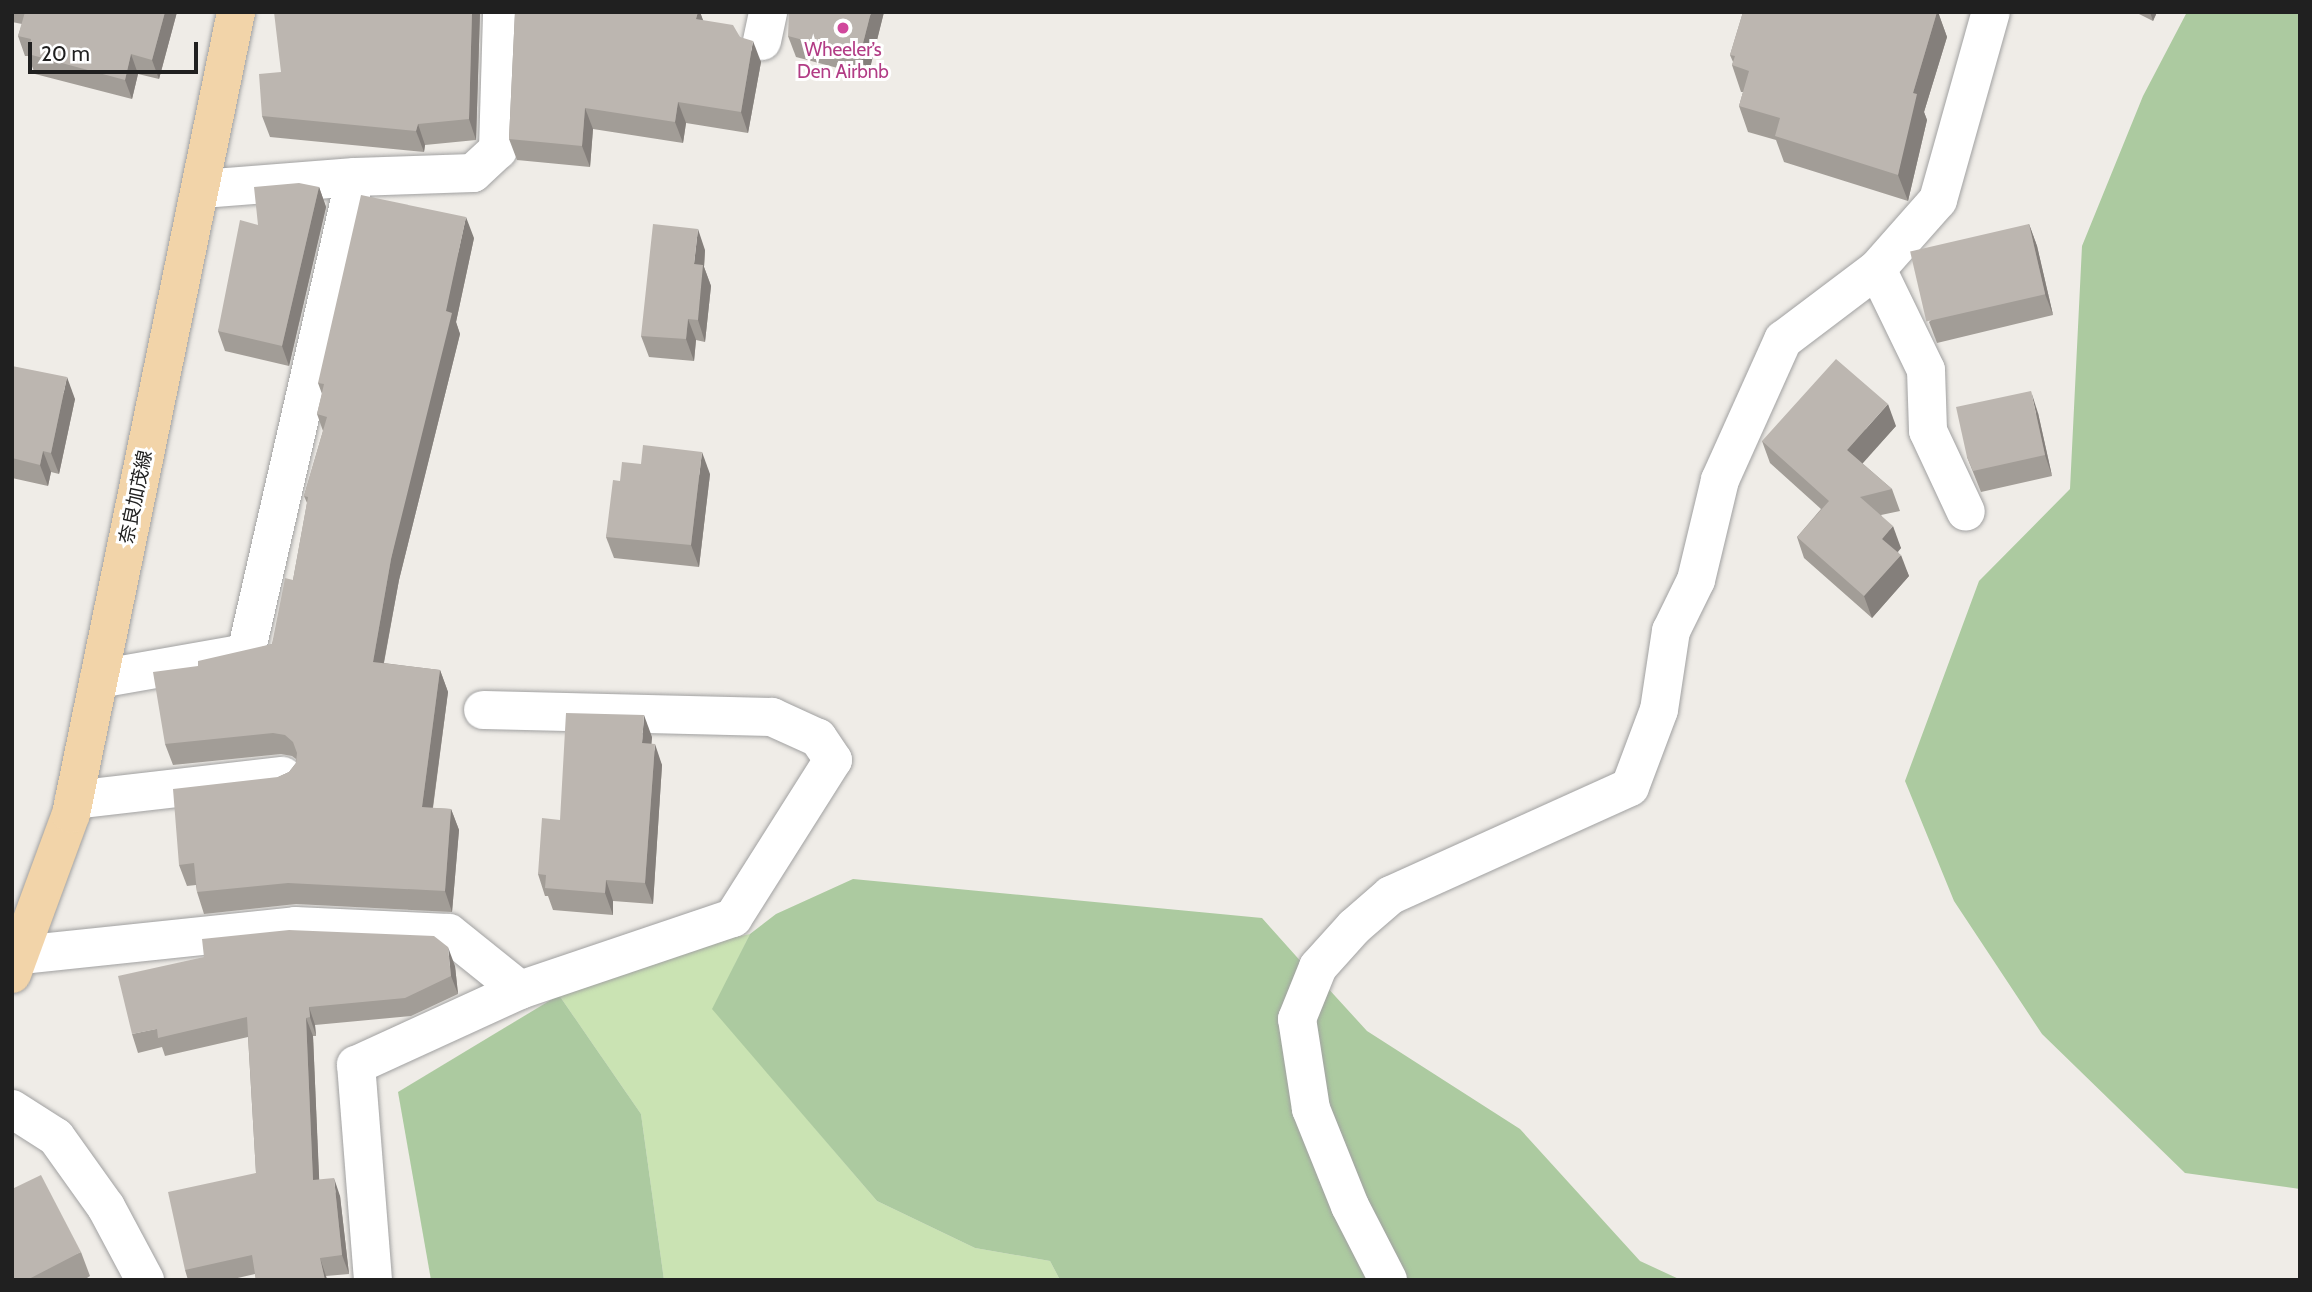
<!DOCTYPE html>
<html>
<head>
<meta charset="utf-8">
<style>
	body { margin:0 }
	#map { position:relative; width:2312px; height:1292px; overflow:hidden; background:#efece7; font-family:Cabin,"Noto Sans JP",sans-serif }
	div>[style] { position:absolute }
	.grass>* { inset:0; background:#cae3b3 }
	.forest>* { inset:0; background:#accaa0 }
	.roads { filter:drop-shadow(0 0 2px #a1a1a1) drop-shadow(0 0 2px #a1a1a1) }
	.minor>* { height:38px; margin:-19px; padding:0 19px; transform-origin:19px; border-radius:19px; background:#fff }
	.major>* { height:38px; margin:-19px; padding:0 19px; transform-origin:19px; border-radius:19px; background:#f2d4a9 }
	.wall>* { inset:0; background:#a29d97 }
	.shaded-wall>* { inset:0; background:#847f7b }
	.building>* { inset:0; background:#bcb6b0; transform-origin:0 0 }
	.dots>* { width:19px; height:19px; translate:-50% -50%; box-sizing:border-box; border:4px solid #fff; border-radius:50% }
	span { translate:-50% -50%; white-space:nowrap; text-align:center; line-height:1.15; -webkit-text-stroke:6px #fff; paint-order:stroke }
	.hotel-label { font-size:19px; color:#b23c85 }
	.street-label { font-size:19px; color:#202020 }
	.frame { position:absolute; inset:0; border:14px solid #202020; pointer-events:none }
	.scale { position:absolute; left:28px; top:42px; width:170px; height:32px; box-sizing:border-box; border:4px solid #202020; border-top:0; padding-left:9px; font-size:21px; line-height:24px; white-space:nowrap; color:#202020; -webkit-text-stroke:5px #fff; paint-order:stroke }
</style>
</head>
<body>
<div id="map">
	<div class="grass">
		<div style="clip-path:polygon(750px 934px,713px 1009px,877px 1201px,975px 1248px,1050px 1261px,1060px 1280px,664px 1280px,641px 1114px,559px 995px,674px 950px)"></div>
	</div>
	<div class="forest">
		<div style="clip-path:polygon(2187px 12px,2300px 12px,2300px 1189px,2185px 1173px,2042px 1034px,1954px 901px,1905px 781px,1979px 581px,2070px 489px,2082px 246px,2143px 96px)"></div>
		<div style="clip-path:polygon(853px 879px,1262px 918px,1304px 965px,1288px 992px,1368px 1280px,1060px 1280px,1050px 1261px,975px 1248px,877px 1201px,712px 1009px,750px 934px,776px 914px)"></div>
		<div style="clip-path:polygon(1325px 985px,1367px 1031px,1520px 1129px,1640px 1261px,1681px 1280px,1401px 1280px,1323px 1106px,1310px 1017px)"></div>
		<div style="clip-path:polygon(559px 995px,641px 1114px,664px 1280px,431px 1280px,398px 1092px)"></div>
	</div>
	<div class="roads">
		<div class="minor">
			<div style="left:762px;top:41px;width:30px;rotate:-78deg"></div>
			<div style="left:202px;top:189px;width:153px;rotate:-4.5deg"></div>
			<div style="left:355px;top:177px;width:118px;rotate:-1.9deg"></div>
			<div style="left:473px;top:173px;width:34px;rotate:-43deg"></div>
			<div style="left:498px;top:150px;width:138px;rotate:-88.3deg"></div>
			<div style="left:1877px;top:269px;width:112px;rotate:64.1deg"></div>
			<div style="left:1926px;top:370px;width:61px;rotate:88.1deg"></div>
			<div style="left:1928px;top:431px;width:89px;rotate:64.9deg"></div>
			<div style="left:99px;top:679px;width:149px;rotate:-10deg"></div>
			<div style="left:246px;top:653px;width:488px;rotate:-77.1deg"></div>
			<div style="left:74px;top:800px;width:210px;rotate:-6.6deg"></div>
			<div style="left:21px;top:955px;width:276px;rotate:-6deg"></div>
			<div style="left:295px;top:926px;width:154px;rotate:2.6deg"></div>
			<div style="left:449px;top:933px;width:91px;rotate:38.8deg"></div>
			<div style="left:12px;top:1109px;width:52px;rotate:32.5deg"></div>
			<div style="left:56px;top:1137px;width:86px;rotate:54.5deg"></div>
			<div style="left:106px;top:1207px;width:83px;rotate:61.9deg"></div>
			<div style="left:373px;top:1280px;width:216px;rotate:-94.5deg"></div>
			<div style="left:356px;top:1065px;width:180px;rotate:-24.6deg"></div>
			<div style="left:520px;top:990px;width:225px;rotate:-18.7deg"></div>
			<div style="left:733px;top:918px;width:187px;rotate:-57.7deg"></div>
			<div style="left:833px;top:760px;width:27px;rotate:-124deg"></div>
			<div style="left:818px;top:738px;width:51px;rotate:-155.5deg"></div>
			<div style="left:772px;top:717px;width:289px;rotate:-178.6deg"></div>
			<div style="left:1388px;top:1280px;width:83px;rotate:-117.2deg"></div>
			<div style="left:1350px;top:1206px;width:105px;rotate:-111.9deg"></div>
			<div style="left:1311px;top:1109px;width:91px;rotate:-98.8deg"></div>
			<div style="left:1297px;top:1019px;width:56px;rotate:-68deg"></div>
			<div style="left:1318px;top:967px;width:54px;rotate:-48deg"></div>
			<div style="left:1354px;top:927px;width:49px;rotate:-40.9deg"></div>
			<div style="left:1391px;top:895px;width:262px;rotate:-24.3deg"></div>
			<div style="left:1630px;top:787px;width:82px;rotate:-69.4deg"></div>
			<div style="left:1659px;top:710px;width:80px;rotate:-81.4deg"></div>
			<div style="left:1671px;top:631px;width:57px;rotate:-63.9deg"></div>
			<div style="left:1696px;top:580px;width:103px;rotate:-76.5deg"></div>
			<div style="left:1720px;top:480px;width:154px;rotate:-65.8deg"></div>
			<div style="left:1783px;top:340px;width:118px;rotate:-37.1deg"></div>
			<div style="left:1877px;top:269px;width:92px;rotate:-48.5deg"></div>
			<div style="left:1938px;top:200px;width:195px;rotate:-74.3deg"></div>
		</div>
		<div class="major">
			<div style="left:12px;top:974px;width:171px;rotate:-69.8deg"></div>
			<div style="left:71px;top:814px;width:819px;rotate:-78.37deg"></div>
		</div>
	</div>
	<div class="wall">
		<div style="clip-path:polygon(12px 12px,177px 12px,159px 79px,138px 74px,132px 99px,35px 74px,28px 56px,25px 56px,18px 36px,22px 24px,12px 22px)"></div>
		<div style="clip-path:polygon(480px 12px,476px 140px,425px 145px,424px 152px,270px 137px,262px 116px,281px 72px)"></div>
		<div style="clip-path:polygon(515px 12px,700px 12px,703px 21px,740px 37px,761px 62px,748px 133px,686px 123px,683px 143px,593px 129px,590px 167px,517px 160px,509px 139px)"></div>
		<div style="clip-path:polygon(884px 12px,868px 76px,796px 57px,788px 36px)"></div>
		<div style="clip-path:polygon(1743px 12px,1938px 12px,1947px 37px,1924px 112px,1927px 120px,1908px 201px,1784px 162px,1776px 140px,1748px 132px,1739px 106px,1743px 92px,1741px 92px,1732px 65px,1733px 62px,1730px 55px)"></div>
		<div style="clip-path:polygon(2135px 12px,2157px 12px,2153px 21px)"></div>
		<div style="clip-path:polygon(319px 187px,326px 207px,289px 366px,225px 351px,218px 331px,258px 225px)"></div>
		<div style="clip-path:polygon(2029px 224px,2037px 246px,2053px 315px,1937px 343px,1929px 322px)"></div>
		<div style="clip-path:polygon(474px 238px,456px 322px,460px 334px,399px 580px,384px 663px,440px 670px,448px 692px,433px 808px,451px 809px,459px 830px,452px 912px,296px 904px,204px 914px,197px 892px,196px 885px,187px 886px,179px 865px,278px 777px,289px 772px,296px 763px,296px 759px,292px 756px,281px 754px,173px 765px,165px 744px,198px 666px,272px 644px,293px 580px,307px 503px,304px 496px,323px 431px,317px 414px,322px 394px,318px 383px)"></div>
		<div style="clip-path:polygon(705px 250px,704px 267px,711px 286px,705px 342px,696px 340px,694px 361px,649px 357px,641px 336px)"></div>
		<div style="clip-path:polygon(12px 366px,75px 399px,59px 474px,51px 472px,48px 486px,12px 478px)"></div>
		<div style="clip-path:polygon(2038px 413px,2052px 476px,1981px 492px,1967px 457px)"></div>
		<div style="clip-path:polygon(1896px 426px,1862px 463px,1892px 489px,1900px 511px,1881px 515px,1901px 548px,1898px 552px,1909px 576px,1872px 618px,1804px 558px,1797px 537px,1821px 509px,1770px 463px,1762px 441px)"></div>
		<div style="clip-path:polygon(710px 474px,699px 567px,614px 558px,606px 537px,620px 481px)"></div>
		<div style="clip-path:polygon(652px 737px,651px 744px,662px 765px,653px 904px,613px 901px,613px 915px,553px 910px,548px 896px,545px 896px,538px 874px,560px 820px)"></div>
		<div style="clip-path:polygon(455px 966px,458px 994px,411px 1016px,315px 1025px,316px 1036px,313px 1036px,319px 1180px,340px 1196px,349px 1274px,326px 1276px,327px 1280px,256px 1280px,255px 1274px,229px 1280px,188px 1280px,185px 1270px,256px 1173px,248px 1037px,165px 1056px,162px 1047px,138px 1053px,132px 1034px)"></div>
		<div style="clip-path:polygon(81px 1252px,90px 1276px,84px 1280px,12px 1280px)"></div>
	</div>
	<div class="shaded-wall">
		<div style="clip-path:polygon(165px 12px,177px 12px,159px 79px,152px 60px)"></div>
		<div style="clip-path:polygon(472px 12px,480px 12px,476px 140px,469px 119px)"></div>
		<div style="clip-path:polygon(698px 12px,700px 12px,706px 28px,696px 19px)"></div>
		<div style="clip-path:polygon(871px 12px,884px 12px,868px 76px,860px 55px)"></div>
		<div style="clip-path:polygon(1937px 12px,1938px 12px,1947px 37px,1924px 112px,1927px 120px,1908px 201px,1898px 175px,1913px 93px)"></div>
		<div style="clip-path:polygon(2150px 12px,2157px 12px,2153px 21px)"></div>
		<div style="clip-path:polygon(753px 41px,761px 62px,748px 133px,741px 112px)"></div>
		<div style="clip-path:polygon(131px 54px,138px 74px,132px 99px,125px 80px)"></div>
		<div style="clip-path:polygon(678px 102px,686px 123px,683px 143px,675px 122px)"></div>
		<div style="clip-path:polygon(585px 108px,593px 129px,590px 167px,582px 146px)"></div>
		<div style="clip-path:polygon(418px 124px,425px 145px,424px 152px,416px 131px)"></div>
		<div style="clip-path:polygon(319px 187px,326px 207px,289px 366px,282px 346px)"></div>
		<div style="clip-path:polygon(466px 217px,474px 238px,456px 322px,460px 334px,399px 580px,380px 683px,373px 662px,391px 559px)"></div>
		<div style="clip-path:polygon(2029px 224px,2037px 246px,2053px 315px,2045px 294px)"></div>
		<div style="clip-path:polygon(698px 229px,705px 250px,704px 267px,711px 286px,705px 342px,698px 320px,694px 264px)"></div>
		<div style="clip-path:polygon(688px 319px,696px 340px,694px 361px,686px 339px)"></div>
		<div style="clip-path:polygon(67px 377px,75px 399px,59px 474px,51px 453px)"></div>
		<div style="clip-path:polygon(2031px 391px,2038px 413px,2052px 476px,2045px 455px)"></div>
		<div style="clip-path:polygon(1888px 404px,1896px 426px,1855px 472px,1847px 450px)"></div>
		<div style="clip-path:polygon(43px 451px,51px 472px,48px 486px,40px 465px)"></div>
		<div style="clip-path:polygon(702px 452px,710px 474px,699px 567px,691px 545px)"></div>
		<div style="clip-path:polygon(1893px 526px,1901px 548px,1890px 560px,1882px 539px)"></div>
		<div style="clip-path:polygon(1901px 555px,1909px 576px,1872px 618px,1864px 596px)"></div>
		<div style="clip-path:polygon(440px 670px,448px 692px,430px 828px,422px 807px)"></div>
		<div style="clip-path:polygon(644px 715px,652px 737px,650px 764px,642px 743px)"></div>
		<div style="clip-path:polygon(655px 744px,662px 765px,653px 904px,645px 883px)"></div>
		<div style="clip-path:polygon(451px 809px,459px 830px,452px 912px,445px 891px)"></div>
		<div style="clip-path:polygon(606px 880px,613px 901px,613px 915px,605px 893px)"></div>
		<div style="clip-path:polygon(448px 947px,455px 966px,458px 994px,451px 976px)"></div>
		<div style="clip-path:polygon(309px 1007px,315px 1025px,316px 1036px,310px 1017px)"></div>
		<div style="clip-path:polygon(306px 1018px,313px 1036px,320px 1198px,313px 1180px)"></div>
		<div style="clip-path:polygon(334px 1178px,340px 1196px,349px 1274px,342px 1255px)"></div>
		<div style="clip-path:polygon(320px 1258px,326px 1276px,327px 1280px,325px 1280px)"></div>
	</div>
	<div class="building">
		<div style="clip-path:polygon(25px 12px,165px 12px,152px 60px,131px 54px,125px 80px,28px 54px,31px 39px,18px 36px)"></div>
		<div style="clip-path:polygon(274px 12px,472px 12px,469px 119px,418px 124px,416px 131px,262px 116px,259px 74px,281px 72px)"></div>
		<div style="clip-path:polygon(515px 12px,698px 12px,696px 19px,733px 25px,740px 37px,753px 41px,741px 112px,678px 102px,675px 122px,585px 108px,582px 146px,509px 139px)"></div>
		<div style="clip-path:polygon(789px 12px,871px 12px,860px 55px,788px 36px)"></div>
		<div style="clip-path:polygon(1743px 12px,1937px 12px,1913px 93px,1917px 94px,1898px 175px,1775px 136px,1780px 118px,1739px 106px,1749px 71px,1732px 65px,1735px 56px,1730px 55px)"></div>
		<div style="clip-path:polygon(299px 183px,319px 187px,282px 346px,218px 331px,240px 220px,258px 225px,254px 187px)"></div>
		<div style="clip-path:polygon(361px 195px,466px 217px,446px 311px,452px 313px,391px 559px,373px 662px,440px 670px,422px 807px,451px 809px,445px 891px,288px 883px,197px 892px,194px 863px,179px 865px,173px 789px,278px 777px,289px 772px,296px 763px,297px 753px,293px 742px,285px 735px,273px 733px,165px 744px,153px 672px,198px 666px,198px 661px,272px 644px,285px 578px,293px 580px,308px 497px,304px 496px,327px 417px,317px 414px,324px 384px,318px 383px)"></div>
		<div style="clip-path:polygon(653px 224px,698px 229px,694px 264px,703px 265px,698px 320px,688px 319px,686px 339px,641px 336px)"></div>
		<div style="left:2029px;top:224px;width:72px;height:122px;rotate:77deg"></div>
		<div style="clip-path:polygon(1836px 359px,1888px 404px,1847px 450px,1892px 489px,1860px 497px,1893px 526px,1882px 539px,1901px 555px,1864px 596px,1797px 537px,1829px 501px,1762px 441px)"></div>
		<div style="clip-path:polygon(12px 366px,67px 377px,51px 453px,43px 451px,40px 465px,12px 458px)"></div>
		<div style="clip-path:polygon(2031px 391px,2045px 455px,1973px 471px,1967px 457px,1956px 407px)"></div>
		<div style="clip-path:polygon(643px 445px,702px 452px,691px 545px,606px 537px,613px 480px,620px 481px,622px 462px,641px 464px)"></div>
		<div style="clip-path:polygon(566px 713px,644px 715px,642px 743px,655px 744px,645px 883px,606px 880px,605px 893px,545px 888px,546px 875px,538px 874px,542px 818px,560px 820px)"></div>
		<div style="clip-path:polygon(289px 930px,434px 936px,448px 947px,451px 976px,405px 998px,309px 1007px,310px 1017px,306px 1018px,313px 1180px,334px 1178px,342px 1255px,320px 1258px,325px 1280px,256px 1280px,252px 1255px,185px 1270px,168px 1192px,256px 1173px,247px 1017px,158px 1038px,157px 1029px,132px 1034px,118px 976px,204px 957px,202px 939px)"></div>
		<div style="clip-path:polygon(41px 1175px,81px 1252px,27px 1280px,12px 1280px,12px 1189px)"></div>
	</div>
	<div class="dots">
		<div style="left:843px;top:28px;background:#d1479c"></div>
	</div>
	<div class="hotel-label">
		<span style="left:843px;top:61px">Wheeler’s<br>Den Airbnb</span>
	</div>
	<div class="street-label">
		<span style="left:136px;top:497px;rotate:-78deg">奈良加茂線</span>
	</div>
	<div class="frame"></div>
	<div class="scale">20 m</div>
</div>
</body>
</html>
